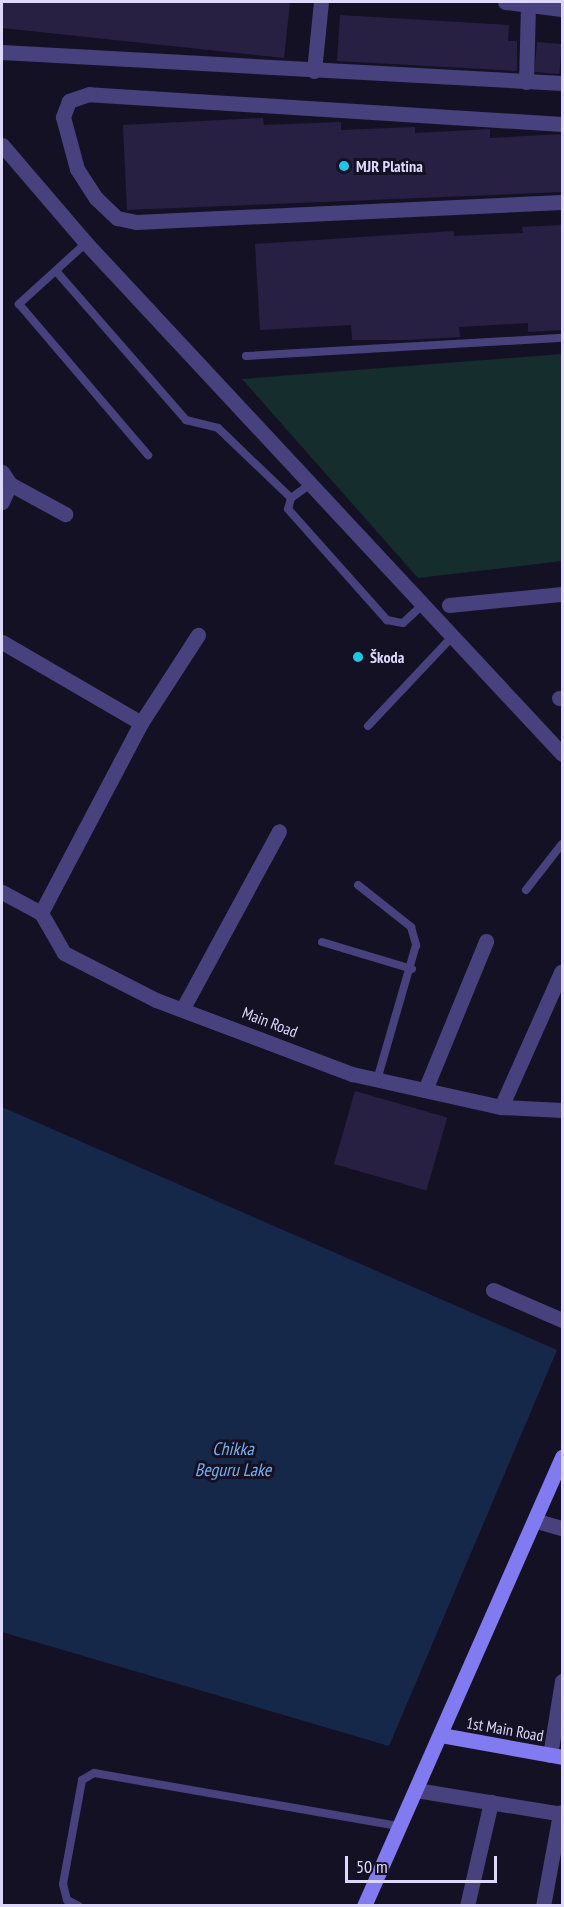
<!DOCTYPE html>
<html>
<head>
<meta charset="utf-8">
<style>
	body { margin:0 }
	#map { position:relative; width:564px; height:1907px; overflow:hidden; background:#151124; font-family:"PT Sans Narrow",sans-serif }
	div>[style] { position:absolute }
	.green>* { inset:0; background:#152d2d }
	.water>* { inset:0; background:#16284a }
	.building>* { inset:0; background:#282043; transform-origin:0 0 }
	.lane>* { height:8px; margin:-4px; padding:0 4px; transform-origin:4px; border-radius:4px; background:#47427e }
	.street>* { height:15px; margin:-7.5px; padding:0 7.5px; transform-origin:7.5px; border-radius:7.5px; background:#47427e }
	.secondary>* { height:15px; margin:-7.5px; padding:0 7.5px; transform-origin:7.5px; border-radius:7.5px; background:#827af0 }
	.dots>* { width:16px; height:16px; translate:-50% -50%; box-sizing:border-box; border:3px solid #151124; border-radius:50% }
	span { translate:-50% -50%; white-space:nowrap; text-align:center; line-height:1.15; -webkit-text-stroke:6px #151124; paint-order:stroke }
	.poi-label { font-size:16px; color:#ded9fb; font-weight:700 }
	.left { translate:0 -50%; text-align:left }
	.street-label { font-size:16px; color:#ded9fb }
	.water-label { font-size:18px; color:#72b0ef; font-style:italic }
	.frame { position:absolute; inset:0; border:3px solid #ded9fb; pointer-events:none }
	.scale { position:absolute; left:345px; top:1856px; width:152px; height:27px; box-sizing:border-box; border:3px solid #ded9fb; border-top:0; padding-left:8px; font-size:18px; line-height:21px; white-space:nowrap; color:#ded9fb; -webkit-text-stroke:4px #151124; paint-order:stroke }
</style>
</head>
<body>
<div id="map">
	<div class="green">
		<div style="clip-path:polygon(562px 354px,562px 561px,418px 578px,242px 379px)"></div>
	</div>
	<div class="water">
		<div style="clip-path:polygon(2px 1107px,557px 1350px,389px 1746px,2px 1632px)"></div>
	</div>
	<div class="building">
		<div style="clip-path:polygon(2px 2px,290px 2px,284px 58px,2px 28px)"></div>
		<div style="clip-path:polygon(340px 15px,509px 25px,508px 41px,517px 41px,517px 71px,337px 61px)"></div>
		<div style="left:537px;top:42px;width:25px;height:30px;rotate:5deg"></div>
		<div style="clip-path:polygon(263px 118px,264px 125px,341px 122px,341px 130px,415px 127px,415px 133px,490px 129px,490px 138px,562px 134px,562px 192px,127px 210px,123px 125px)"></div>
		<div style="clip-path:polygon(562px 225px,562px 330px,528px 332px,528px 323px,459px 327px,460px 337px,407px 340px,352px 340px,351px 325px,260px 330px,255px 244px,454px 231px,454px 236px,523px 233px,522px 227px)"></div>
		<div style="left:355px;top:1091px;width:96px;height:76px;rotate:16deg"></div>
	</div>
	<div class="lane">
		<div style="left:86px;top:243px;width:91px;rotate:137.7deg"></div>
		<div style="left:19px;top:304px;width:199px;rotate:49.5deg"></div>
		<div style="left:56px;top:271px;width:198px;rotate:48.9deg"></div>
		<div style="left:186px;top:420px;width:33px;rotate:14deg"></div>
		<div style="left:218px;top:428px;width:101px;rotate:43.8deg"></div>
		<div style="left:246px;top:356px;width:317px;rotate:-3.3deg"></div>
		<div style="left:309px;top:485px;width:22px;rotate:144deg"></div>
		<div style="left:291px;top:498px;width:11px;rotate:105deg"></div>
		<div style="left:288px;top:509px;width:149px;rotate:48.3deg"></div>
		<div style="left:387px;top:620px;width:16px;rotate:11deg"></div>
		<div style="left:403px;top:623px;width:25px;rotate:-43deg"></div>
		<div style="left:368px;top:726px;width:121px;rotate:-46.7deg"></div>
		<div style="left:358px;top:885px;width:68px;rotate:38.4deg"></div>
		<div style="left:411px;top:927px;width:19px;rotate:74deg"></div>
		<div style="left:416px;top:945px;width:141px;rotate:106.1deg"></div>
		<div style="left:526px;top:890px;width:58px;rotate:-52deg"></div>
		<div style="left:322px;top:942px;width:94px;rotate:16.7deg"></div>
		<div style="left:79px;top:1906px;width:13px;rotate:-153deg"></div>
		<div style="left:67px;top:1900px;width:16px;rotate:-104deg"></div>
		<div style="left:63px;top:1884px;width:106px;rotate:-79.6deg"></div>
		<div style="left:82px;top:1780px;width:14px;rotate:-30deg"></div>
		<div style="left:94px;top:1773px;width:310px;rotate:9.9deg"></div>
	</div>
	<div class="street">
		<div style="left:505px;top:2px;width:57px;rotate:7deg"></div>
		<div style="left:2px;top:52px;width:561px;rotate:3.17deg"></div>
		<div style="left:314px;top:71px;width:69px;rotate:-84.2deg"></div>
		<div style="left:526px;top:82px;width:77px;rotate:-88.5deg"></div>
		<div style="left:562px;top:124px;width:474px;rotate:-176.4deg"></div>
		<div style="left:89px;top:94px;width:21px;rotate:161deg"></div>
		<div style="left:69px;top:101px;width:17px;rotate:111deg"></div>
		<div style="left:63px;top:117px;width:54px;rotate:74.9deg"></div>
		<div style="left:77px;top:169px;width:35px;rotate:57deg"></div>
		<div style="left:96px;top:198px;width:29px;rotate:44deg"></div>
		<div style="left:117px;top:218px;width:19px;rotate:12deg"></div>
		<div style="left:136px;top:222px;width:426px;rotate:-2.7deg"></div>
		<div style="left:2px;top:145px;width:129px;rotate:49.4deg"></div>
		<div style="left:86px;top:243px;width:698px;rotate:47.03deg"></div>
		<div style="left:2px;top:472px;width:14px;rotate:56deg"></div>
		<div style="left:10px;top:484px;width:63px;rotate:28.6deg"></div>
		<div style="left:2px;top:502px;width:20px;rotate:-66deg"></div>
		<div style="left:449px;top:605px;width:114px;rotate:-5.6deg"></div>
		<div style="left:2px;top:642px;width:161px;rotate:30.2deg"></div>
		<div style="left:141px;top:723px;width:215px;rotate:117.8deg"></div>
		<div style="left:559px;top:698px;width:3px"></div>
		<div style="left:141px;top:723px;width:105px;rotate:-57.1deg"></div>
		<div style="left:2px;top:892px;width:44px;rotate:28.3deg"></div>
		<div style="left:41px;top:913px;width:46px;rotate:60.1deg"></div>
		<div style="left:64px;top:953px;width:103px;rotate:27.1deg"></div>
		<div style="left:156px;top:1000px;width:210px;rotate:20.7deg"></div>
		<div style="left:352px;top:1074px;width:153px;rotate:12.5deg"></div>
		<div style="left:501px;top:1107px;width:61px;rotate:2.8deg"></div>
		<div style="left:183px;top:1008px;width:201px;rotate:-61.5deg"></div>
		<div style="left:425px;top:1090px;width:161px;rotate:-67.7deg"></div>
		<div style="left:501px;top:1107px;width:148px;rotate:-66deg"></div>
		<div style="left:493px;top:1290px;width:75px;rotate:23.5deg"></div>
		<div style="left:537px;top:1521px;width:26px;rotate:16deg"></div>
		<div style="left:550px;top:1755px;width:75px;rotate:-80.8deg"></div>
		<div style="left:416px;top:1790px;width:148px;rotate:9.3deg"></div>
		<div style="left:467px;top:1906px;width:107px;rotate:-77deg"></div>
		<div style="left:543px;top:1906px;width:95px;rotate:-79.6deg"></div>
	</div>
	<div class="secondary">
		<div style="left:441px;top:1735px;width:123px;rotate:10.3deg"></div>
		<div style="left:364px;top:1906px;width:491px;rotate:-66.2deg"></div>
	</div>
	<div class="dots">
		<div style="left:344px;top:166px;background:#1ac8e6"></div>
		<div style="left:358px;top:657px;background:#1ac8e6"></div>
	</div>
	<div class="poi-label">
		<span class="left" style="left:356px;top:166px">MJR Platina</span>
		<span class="left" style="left:370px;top:657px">Škoda</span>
	</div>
	<div class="street-label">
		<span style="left:270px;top:1022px;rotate:21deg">Main Road</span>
		<span style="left:505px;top:1729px;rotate:10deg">1st Main Road</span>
	</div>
	<div class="water-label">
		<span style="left:233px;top:1460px">Chikka<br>Beguru Lake</span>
	</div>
	<div class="frame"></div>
	<div class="scale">50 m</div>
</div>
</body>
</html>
